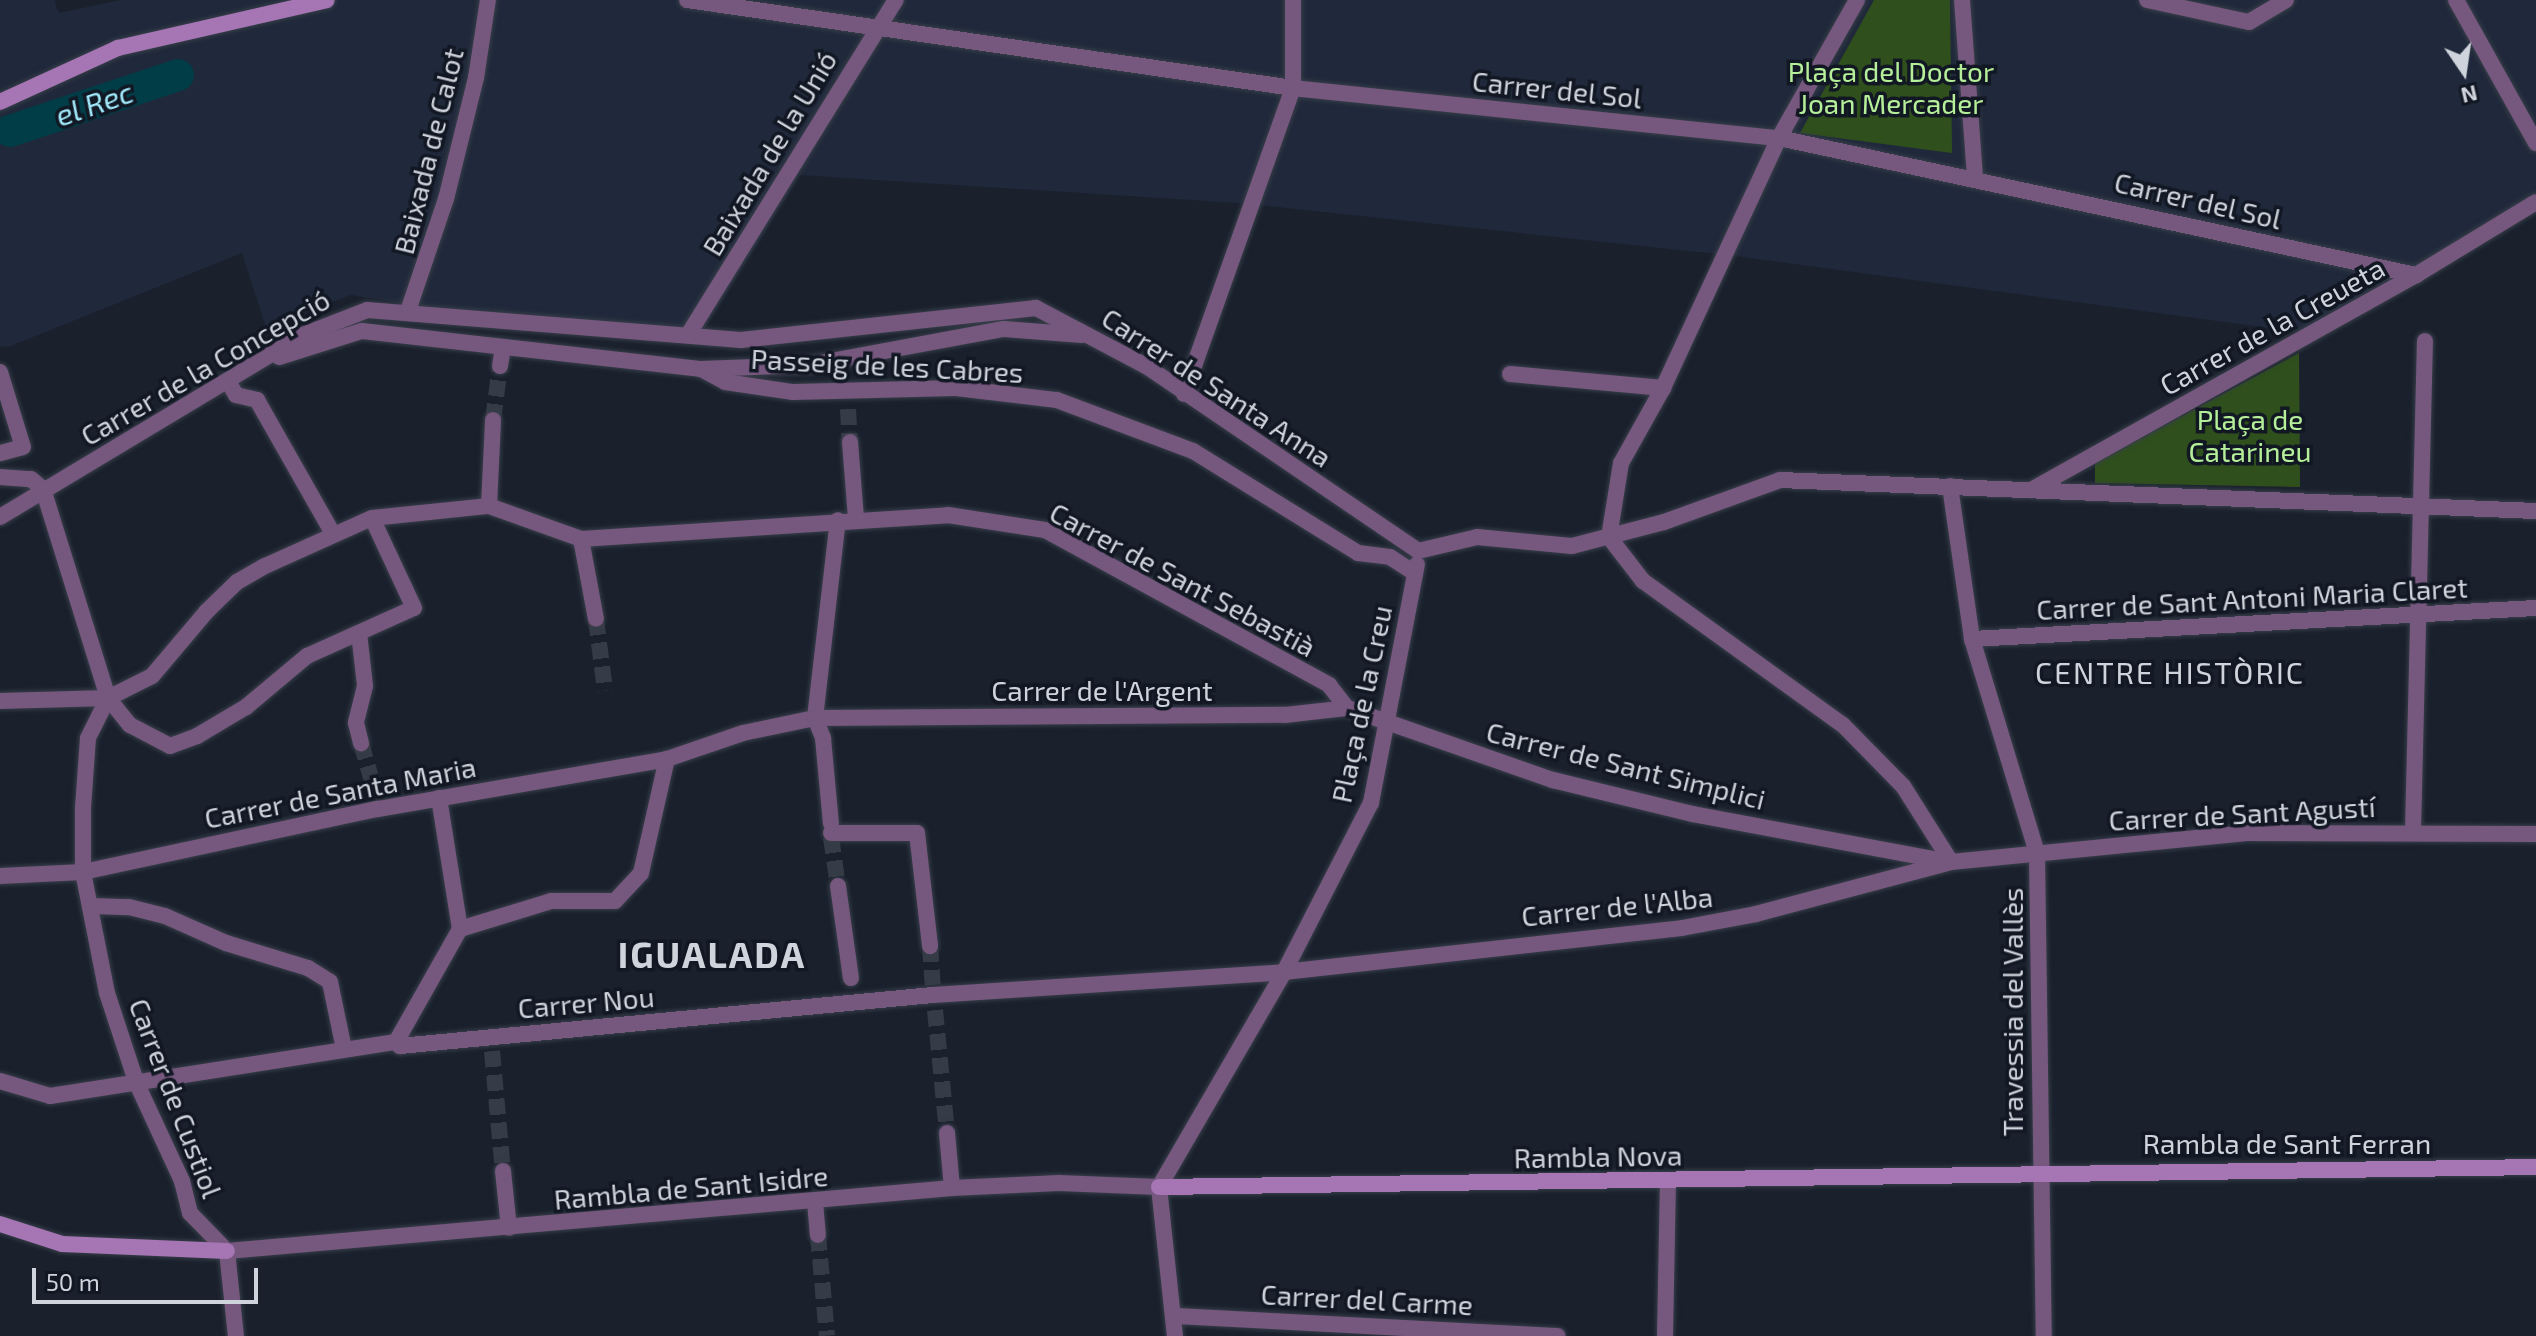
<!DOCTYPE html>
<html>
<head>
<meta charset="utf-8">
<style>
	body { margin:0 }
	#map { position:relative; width:2536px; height:1336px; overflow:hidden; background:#1a212d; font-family:"Exo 2",sans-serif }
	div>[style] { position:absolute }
	.built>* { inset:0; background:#20293b }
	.green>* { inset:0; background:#2f501c }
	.canal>* { height:32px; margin:-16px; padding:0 16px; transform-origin:16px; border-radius:16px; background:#013d47 }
	.street-tunnel>* { height:16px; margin-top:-8px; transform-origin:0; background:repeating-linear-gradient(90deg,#353c47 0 16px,transparent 0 24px) }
	.roads { filter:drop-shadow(0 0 2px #373e49) drop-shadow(0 0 2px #373e49) }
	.street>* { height:16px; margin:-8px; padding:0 8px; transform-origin:8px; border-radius:8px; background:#76577e }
	.secondary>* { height:16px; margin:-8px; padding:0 8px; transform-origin:8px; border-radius:8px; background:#a675b4 }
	span { translate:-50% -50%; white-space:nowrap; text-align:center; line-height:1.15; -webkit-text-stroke:7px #111723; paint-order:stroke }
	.park-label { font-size:28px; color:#b6ef9a }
	.street-label { font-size:28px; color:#cfd4dc }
	.water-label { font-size:30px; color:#a1e9fa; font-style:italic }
	.neighbourhood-label { font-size:30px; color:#cfd4dc; letter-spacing:2px }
	.district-label { font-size:36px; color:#cfd4dc; font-weight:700; letter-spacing:2px }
	.north { position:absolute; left:2424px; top:32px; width:80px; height:80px; -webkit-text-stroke:6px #111723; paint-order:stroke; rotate:167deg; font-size:22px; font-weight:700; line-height:32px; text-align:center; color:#cfd4dc }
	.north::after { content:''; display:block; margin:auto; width:28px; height:36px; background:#cfd4dc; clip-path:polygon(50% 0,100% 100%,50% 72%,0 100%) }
	.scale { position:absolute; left:32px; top:1268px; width:226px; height:36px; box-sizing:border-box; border:4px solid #cfd4dc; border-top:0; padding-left:10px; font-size:24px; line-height:28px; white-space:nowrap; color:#cfd4dc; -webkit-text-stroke:6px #111723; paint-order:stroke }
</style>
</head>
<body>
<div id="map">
	<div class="built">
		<div style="clip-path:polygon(0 0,54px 0,59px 13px,121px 0,2536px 0,2536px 212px,2321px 335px,1736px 256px,1239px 203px,800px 175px,704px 329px,478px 315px,351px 295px,266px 327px,242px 253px,8px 347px,0 346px)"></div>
	</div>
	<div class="green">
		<div style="clip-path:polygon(1874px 0,1950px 0,1952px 153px,1800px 133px)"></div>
		<div style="clip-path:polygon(2299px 353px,2300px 487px,2095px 483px,2095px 463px)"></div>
	</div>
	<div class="canal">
		<div style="left:10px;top:131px;width:177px;rotate:-18.4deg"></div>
	</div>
	<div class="street-tunnel">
		<div style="left:848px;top:409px;width:33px;rotate:87deg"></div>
		<div style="left:493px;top:420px;width:54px;rotate:-82.6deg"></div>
		<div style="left:596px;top:619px;width:72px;rotate:82.8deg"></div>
		<div style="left:361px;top:743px;width:54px;rotate:73.9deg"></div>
		<div style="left:831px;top:837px;width:49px;rotate:81.9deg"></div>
		<div style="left:930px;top:946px;width:39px;rotate:86deg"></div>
		<div style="left:935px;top:1010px;width:124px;rotate:84.4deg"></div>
		<div style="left:492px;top:1051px;width:121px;rotate:84.8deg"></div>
		<div style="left:818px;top:1235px;width:101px;rotate:84.9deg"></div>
	</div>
	<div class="roads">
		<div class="street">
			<div style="left:687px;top:0;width:612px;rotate:8.26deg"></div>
			<div style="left:1293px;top:88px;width:489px;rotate:5.9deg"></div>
			<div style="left:1779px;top:138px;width:652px;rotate:12.14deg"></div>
			<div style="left:1857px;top:0;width:159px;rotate:119.5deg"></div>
			<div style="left:1779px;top:138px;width:276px;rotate:114.9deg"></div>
			<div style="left:1663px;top:388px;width:86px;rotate:119.2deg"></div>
			<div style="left:1621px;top:463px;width:75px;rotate:99.2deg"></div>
			<div style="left:1609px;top:537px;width:56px;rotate:52.3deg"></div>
			<div style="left:1643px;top:581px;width:246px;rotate:35.8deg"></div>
			<div style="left:1843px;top:725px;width:86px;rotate:45.5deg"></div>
			<div style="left:1903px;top:786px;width:90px;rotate:57.7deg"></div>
			<div style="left:1962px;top:0;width:176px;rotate:85.8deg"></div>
			<div style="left:2147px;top:0;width:104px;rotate:12.2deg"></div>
			<div style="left:2249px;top:22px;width:43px;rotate:-30.7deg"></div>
			<div style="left:2456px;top:0;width:164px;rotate:60.8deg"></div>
			<div style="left:408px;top:311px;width:118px;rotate:-71.3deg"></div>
			<div style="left:446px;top:199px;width:125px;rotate:-76.1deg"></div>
			<div style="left:476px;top:78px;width:79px;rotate:-81.3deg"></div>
			<div style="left:688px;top:335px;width:394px;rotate:-58.2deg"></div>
			<div style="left:279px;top:357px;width:87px;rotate:-17.4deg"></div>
			<div style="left:362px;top:331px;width:340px;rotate:6.4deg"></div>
			<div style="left:700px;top:369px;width:109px;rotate:-2.1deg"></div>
			<div style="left:809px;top:365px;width:198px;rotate:-10.5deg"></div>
			<div style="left:1004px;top:329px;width:78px;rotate:4.4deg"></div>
			<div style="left:500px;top:366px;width:18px;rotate:-81deg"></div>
			<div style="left:701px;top:369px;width:27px;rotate:28deg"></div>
			<div style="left:725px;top:382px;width:69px;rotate:8.4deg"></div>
			<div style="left:793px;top:392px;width:163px;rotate:-1.4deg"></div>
			<div style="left:956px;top:388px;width:102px;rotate:6.8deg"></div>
			<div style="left:1057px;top:400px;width:145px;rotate:20.6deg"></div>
			<div style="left:1193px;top:451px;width:194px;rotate:31.7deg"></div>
			<div style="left:1358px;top:553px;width:32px;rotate:7deg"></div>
			<div style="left:1390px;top:557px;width:30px;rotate:33deg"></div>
			<div style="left:0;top:372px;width:78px;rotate:73deg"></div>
			<div style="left:23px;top:447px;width:24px;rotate:165deg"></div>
			<div style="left:1510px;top:374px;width:154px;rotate:5.2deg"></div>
			<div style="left:229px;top:383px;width:14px;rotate:60deg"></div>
			<div style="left:236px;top:395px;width:22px;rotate:13deg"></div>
			<div style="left:257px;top:400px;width:154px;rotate:60.4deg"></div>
			<div style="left:1184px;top:394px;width:325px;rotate:-70.4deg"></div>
			<div style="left:1293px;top:88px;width:88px;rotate:-90deg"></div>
			<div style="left:850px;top:442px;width:76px;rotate:85.5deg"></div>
			<div style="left:0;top:477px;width:31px;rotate:4deg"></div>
			<div style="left:31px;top:479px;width:16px;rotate:40deg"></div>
			<div style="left:43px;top:489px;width:219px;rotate:72.7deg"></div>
			<div style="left:108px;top:698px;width:35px;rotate:51deg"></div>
			<div style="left:130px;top:725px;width:45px;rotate:27.7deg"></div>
			<div style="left:170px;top:746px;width:29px;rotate:-20deg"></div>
			<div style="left:197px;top:736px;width:57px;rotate:-30.6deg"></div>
			<div style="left:246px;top:707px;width:80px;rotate:-39.9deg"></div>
			<div style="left:307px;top:656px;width:117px;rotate:-24.2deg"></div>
			<div style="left:414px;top:608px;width:99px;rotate:-115deg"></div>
			<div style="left:1950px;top:486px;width:155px;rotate:81.8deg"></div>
			<div style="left:1972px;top:639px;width:224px;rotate:73.1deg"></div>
			<div style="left:2037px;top:853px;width:483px;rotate:89.2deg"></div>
			<div style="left:2031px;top:490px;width:441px;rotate:-29.2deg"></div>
			<div style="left:2416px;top:275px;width:140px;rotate:-31.3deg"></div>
			<div style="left:489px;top:506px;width:86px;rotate:-87.3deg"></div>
			<div style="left:0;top:517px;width:353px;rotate:-31deg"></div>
			<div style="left:303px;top:335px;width:69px;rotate:-21.3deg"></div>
			<div style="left:367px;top:310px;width:375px;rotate:4.6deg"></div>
			<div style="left:741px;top:340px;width:297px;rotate:-6.2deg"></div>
			<div style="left:1036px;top:308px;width:124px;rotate:27.8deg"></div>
			<div style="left:1146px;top:366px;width:329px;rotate:34.2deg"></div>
			<div style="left:581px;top:539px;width:81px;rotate:79.4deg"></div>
			<div style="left:1418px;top:551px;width:61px;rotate:-13.3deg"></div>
			<div style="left:1477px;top:537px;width:95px;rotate:5.4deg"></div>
			<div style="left:1572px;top:546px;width:95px;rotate:-14.6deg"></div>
			<div style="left:1664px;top:522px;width:123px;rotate:-19.9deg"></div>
			<div style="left:1780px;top:480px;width:757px;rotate:2.35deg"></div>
			<div style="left:359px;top:633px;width:53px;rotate:83.5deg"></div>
			<div style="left:365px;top:686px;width:38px;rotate:104deg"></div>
			<div style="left:356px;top:723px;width:21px;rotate:76deg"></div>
			<div style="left:1972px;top:639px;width:565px;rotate:-3.15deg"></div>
			<div style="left:108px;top:698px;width:45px;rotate:116.6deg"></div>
			<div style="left:88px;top:738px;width:70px;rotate:94.1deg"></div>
			<div style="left:83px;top:808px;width:64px;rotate:90deg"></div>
			<div style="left:83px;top:872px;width:123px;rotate:78.8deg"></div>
			<div style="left:107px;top:993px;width:96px;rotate:71.8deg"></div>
			<div style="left:137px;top:1084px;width:107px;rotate:65.1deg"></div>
			<div style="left:182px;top:1181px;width:33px;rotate:76deg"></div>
			<div style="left:190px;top:1213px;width:53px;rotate:45.8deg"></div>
			<div style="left:0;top:701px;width:108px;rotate:-1.6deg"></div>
			<div style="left:108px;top:698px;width:49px;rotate:-26.6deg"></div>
			<div style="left:152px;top:676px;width:84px;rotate:-49.8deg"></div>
			<div style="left:206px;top:612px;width:43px;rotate:-44.1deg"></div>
			<div style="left:237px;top:582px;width:32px;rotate:-30deg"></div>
			<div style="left:265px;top:566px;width:117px;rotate:-24.2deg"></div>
			<div style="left:372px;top:518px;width:118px;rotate:-5.9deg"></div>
			<div style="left:489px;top:506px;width:98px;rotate:19.7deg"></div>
			<div style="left:581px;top:539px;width:368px;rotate:-3.7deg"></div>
			<div style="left:948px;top:515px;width:98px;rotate:8.8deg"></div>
			<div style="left:1045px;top:530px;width:324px;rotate:28.6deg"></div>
			<div style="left:1329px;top:685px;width:29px;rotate:52deg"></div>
			<div style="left:815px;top:718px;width:199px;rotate:-83.4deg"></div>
			<div style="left:815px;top:718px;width:22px;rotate:68deg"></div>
			<div style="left:823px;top:738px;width:86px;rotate:84.7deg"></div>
			<div style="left:439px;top:798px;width:133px;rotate:80.9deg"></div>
			<div style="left:2413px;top:830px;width:489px;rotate:-88.6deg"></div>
			<div style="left:831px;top:833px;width:86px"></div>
			<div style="left:917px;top:833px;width:114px;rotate:83.4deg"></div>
			<div style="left:0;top:876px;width:83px;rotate:-2.8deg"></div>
			<div style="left:83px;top:872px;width:302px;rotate:-12.1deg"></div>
			<div style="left:378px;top:809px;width:293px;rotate:-9.8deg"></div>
			<div style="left:667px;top:759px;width:80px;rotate:-18.9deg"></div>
			<div style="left:743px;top:733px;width:74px;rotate:-11.8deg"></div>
			<div style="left:815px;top:718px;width:470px;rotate:-0.4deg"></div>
			<div style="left:1285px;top:715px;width:62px;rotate:-6.4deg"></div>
			<div style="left:1347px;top:708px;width:218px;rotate:19.3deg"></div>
			<div style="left:1553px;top:780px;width:144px;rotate:13.7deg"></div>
			<div style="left:1693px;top:814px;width:256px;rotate:10.6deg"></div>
			<div style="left:838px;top:886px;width:93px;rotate:82deg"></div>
			<div style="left:93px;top:906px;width:36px;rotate:2deg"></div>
			<div style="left:129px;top:907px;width:37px;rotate:14deg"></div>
			<div style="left:165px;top:916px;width:67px;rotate:23.9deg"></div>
			<div style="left:226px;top:943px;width:86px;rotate:17deg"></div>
			<div style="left:308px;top:968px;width:26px;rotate:32deg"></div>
			<div style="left:330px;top:982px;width:68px;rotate:78.2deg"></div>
			<div style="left:396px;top:1042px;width:130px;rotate:-60.5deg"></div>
			<div style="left:460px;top:929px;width:95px;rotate:-17.1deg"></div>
			<div style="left:551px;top:901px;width:64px"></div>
			<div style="left:615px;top:901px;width:38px;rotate:-47deg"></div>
			<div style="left:641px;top:873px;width:117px;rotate:-77.2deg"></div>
			<div style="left:0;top:1081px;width:52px;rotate:16.7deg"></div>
			<div style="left:50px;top:1096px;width:350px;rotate:-8.9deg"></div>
			<div style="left:396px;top:1042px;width:6px;rotate:45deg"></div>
			<div style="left:400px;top:1046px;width:535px;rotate:-5.47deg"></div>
			<div style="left:933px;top:995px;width:352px;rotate:-3.7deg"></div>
			<div style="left:1284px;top:972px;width:400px;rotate:-6.3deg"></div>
			<div style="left:1682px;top:928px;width:75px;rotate:-10.7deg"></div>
			<div style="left:1756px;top:914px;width:202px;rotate:-14.9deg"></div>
			<div style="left:1951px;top:862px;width:295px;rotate:-5.6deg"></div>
			<div style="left:2245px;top:833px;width:291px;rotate:0.2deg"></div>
			<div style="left:947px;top:1133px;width:55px;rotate:84.8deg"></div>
			<div style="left:503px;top:1171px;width:57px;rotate:84deg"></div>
			<div style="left:1159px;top:1187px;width:249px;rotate:-59.8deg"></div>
			<div style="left:1284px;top:972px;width:190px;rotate:-62.8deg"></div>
			<div style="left:1371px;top:803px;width:243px;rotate:-79.1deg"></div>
			<div style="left:1159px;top:1187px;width:150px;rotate:83.9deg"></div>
			<div style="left:815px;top:1202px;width:33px;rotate:85deg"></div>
			<div style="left:227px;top:1251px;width:728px;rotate:-4.97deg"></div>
			<div style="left:952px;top:1188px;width:107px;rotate:-2.7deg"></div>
			<div style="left:1059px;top:1183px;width:100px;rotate:2.3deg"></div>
			<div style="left:227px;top:1251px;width:85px;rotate:84deg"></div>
			<div style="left:1175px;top:1316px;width:383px;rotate:3deg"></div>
			<div style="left:1665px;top:1336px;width:154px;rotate:-88.9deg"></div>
		</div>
		<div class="secondary">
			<div style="left:0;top:102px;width:130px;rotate:-24.6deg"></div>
			<div style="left:118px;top:48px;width:214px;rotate:-12.9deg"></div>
			<div style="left:1159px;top:1187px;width:1377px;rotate:-0.83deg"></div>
			<div style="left:0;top:1224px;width:65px;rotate:17.9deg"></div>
			<div style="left:62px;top:1244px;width:165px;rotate:2.4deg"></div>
		</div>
	</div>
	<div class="park-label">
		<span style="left:1891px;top:87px">Plaça del Doctor<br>Joan Mercader</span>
		<span style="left:2250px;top:435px">Plaça de<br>Catarineu</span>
	</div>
	<div class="street-label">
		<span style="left:1557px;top:89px;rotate:6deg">Carrer del Sol</span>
		<span style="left:428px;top:151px;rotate:-76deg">Baixada de Calot</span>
		<span style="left:769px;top:153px;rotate:-59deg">Baixada de la Unió</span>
		<span style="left:2198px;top:200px;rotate:13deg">Carrer del Sol</span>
		<span style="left:2272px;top:326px;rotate:-29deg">Carrer de la Creueta</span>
		<span style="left:887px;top:365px;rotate:3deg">Passeig de les Cabres</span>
		<span style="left:205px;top:367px;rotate:-30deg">Carrer de la Concepció</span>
		<span style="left:1217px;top:387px;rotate:33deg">Carrer de Santa Anna</span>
		<span style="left:1183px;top:579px;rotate:28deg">Carrer de Sant Sebastià</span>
		<span style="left:2252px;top:598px;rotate:-3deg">Carrer de Sant Antoni Maria Claret</span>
		<span style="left:1102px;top:690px">Carrer de l'Argent</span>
		<span style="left:1361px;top:704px;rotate:-78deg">Plaça de la Creu</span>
		<span style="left:1626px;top:765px;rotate:14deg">Carrer de Sant Simplici</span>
		<span style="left:340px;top:792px;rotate:-11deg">Carrer de Santa Maria</span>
		<span style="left:2242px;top:813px;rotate:-3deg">Carrer de Sant Agustí</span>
		<span style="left:1617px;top:906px;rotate:-6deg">Carrer de l'Alba</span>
		<span style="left:586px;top:1002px;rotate:-5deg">Carrer Nou</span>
		<span style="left:2012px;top:1012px;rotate:-90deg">Travessia del Vallès</span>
		<span style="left:176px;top:1098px;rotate:69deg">Carrer de Custiol</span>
		<span style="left:2287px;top:1143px">Rambla de Sant Ferran</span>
		<span style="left:1598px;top:1156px;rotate:-1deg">Rambla Nova</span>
		<span style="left:691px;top:1187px;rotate:-5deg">Rambla de Sant Isidre</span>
		<span style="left:1367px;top:1299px;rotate:3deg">Carrer del Carme</span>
	</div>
	<div class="water-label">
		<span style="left:94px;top:103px;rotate:-19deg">el Rec</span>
	</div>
	<div class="neighbourhood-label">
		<span style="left:2170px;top:672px">CENTRE HISTÒRIC</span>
	</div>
	<div class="district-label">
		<span style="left:712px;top:954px">IGUALADA</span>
	</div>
	<div class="north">N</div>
	<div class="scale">50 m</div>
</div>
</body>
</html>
